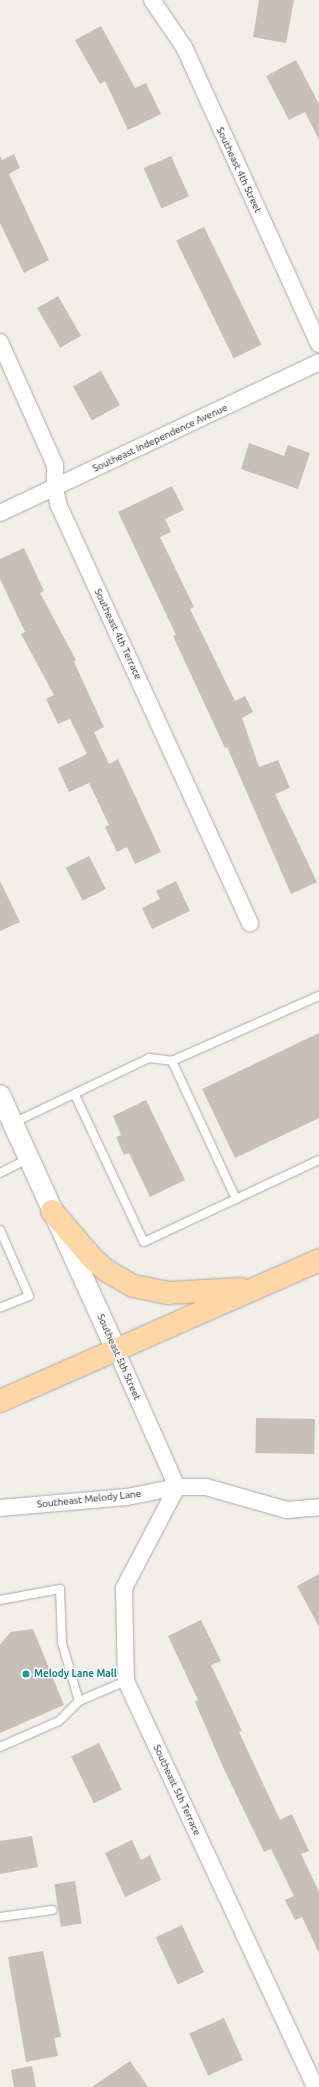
<!DOCTYPE html>
<html>
<head>
<meta charset="utf-8">
<style>
	body { margin:0 }
	#map { position:relative; width:319px; height:2087px; overflow:hidden; background:#f2efe9; font-family:Ubuntu,sans-serif }
	div>[style] { position:absolute }
	.building>* { inset:0; background:#c7bfb8; transform-origin:0 0 }
	.roads { filter:drop-shadow(0 0 1px #a9a9a9) drop-shadow(0 0 1px #a9a9a9) }
	.service>* { height:8px; margin:-4px; padding:0 4px; transform-origin:4px; border-radius:4px; background:#fff }
	.minor>* { height:16px; margin:-8px; padding:0 8px; transform-origin:8px; border-radius:8px; background:#fff }
	.tertiary>* { height:20px; margin:-10px; padding:0 10px; transform-origin:10px; border-radius:10px; background:#fff }
	.primary>* { height:22px; margin:-11px; padding:0 11px; transform-origin:11px; border-radius:11px; background:#fcd6a4 }
	.dots>* { width:11px; height:11px; translate:-50% -50%; box-sizing:border-box; border:2px solid #fff; border-radius:50% }
	span { translate:-50% -50%; white-space:nowrap; text-align:center; line-height:1.15; -webkit-text-stroke:3px #fff; paint-order:stroke }
	.street-label { font-size:10px; color:#222 }
	.culture-label { font-size:10px; color:#0d838f; font-weight:700 }
	.left { translate:0 -50%; text-align:left }
</style>
</head>
<body>
<div id="map">
	<div class="building">
		<div style="clip-path:polygon(259px 0,294px 0,286px 43px,253px 37px)"></div>
		<div style="clip-path:polygon(101px 26px,135px 88px,146px 83px,161px 114px,128px 130px,105px 81px,100px 84px,75px 40px)"></div>
		<div style="clip-path:polygon(296px 60px,319px 104px,319px 140px,305px 112px,289px 120px,266px 76px)"></div>
		<div style="clip-path:polygon(14px 154px,20px 168px,9px 174px,49px 260px,24px 273px,0 223px,0 156px,2px 160px)"></div>
		<div style="left:171px;top:156px;width:44px;height:30px;rotate:66deg"></div>
		<div style="left:204px;top:227px;width:131px;height:31px;rotate:64deg"></div>
		<div style="left:58px;top:296px;width:46px;height:24px;rotate:60deg"></div>
		<div style="left:101px;top:371px;width:39px;height:32px;rotate:61deg"></div>
		<div style="clip-path:polygon(249px 443px,284px 456px,288px 445px,310px 453px,298px 489px,241px 469px)"></div>
		<div style="clip-path:polygon(172px 486px,184px 510px,165px 519px,171px 532px,160px 537px,194px 607px,190px 609px,235px 701px,245px 696px,253px 712px,242px 718px,259px 767px,278px 760px,290px 788px,275px 794px,317px 882px,291px 894px,227px 747px,225px 748px,173px 636px,176px 635px,118px 512px)"></div>
		<div style="clip-path:polygon(24px 548px,44px 591px,40px 593px,76px 660px,74px 662px,104px 727px,94px 732px,109px 764px,118px 759px,161px 852px,135px 864px,127px 847px,117px 852px,105px 827px,109px 825px,89px 783px,69px 792px,58px 768px,87px 754px,70px 719px,58px 724px,46px 699px,54px 695px,21px 634px,25px 632px,0 579px,0 559px)"></div>
		<div style="left:89px;top:856px;width:37px;height:26px;rotate:63deg"></div>
		<div style="clip-path:polygon(0 881px,20px 922px,0 931px)"></div>
		<div style="clip-path:polygon(176px 881px,190px 911px,152px 929px,142px 908px,160px 899px,156px 891px)"></div>
		<div style="clip-path:polygon(319px 1033px,319px 1118px,235px 1158px,202px 1089px)"></div>
		<div style="clip-path:polygon(146px 1100px,185px 1180px,150px 1197px,129px 1153px,124px 1155px,116px 1137px,121px 1135px,113px 1116px)"></div>
		<div style="left:256px;top:1418px;width:59px;height:35px;rotate:1deg"></div>
		<div style="clip-path:polygon(319px 1574px,319px 1627px,297px 1586px)"></div>
		<div style="clip-path:polygon(201px 1620px,221px 1661px,211px 1665px,242px 1731px,239px 1732px,280px 1820px,292px 1814px,309px 1851px,301px 1854px,319px 1892px,319px 1953px,302px 1917px,295px 1920px,285px 1900px,294px 1896px,271px 1849px,264px 1852px,223px 1767px,195px 1702px,198px 1700px,168px 1636px)"></div>
		<div style="clip-path:polygon(33px 1629px,64px 1705px,0 1733px,0 1644px,11px 1632px)"></div>
		<div style="left:99px;top:1743px;width:52px;height:31px;rotate:64deg"></div>
		<div style="clip-path:polygon(32px 1836px,38px 1867px,0 1874px,0 1841px)"></div>
		<div style="clip-path:polygon(132px 1840px,141px 1860px,150px 1855px,161px 1880px,125px 1897px,105px 1853px)"></div>
		<div style="left:75px;top:1881px;width:43px;height:21px;rotate:81deg"></div>
		<div style="left:182px;top:1925px;width:52px;height:29px;rotate:65deg"></div>
		<div style="clip-path:polygon(43px 1951px,61px 2037px,54px 2038px,58px 2056px,26px 2062px,8px 1957px)"></div>
		<div style="left:224px;top:2018px;width:46px;height:38px;rotate:66deg"></div>
		<div style="clip-path:polygon(130px 2061px,148px 2087px,92px 2087px)"></div>
		<div style="clip-path:polygon(32px 2066px,36px 2087px,14px 2087px,11px 2070px)"></div>
	</div>
	<div class="roads">
		<div class="service">
			<div style="left:172px;top:1061px;width:152px;rotate:65.1deg"></div>
			<div style="left:75px;top:1095px;width:162px;rotate:64.9deg"></div>
			<div style="left:144px;top:1242px;width:193px;rotate:-25.1deg"></div>
			<div style="left:13px;top:1123px;width:151px;rotate:-25.5deg"></div>
			<div style="left:149px;top:1058px;width:23px;rotate:7deg"></div>
			<div style="left:172px;top:1061px;width:161px;rotate:-23.9deg"></div>
			<div style="left:0;top:1173px;width:31px;rotate:-27deg"></div>
			<div style="left:0;top:1230px;width:72px;rotate:66.3deg"></div>
			<div style="left:29px;top:1296px;width:31px;rotate:158deg"></div>
			<div style="left:0;top:1600px;width:61px;rotate:-10.4deg"></div>
			<div style="left:60px;top:1589px;width:54px;rotate:87.9deg"></div>
			<div style="left:62px;top:1643px;width:60px;rotate:73.7deg"></div>
			<div style="left:79px;top:1701px;width:51px;rotate:-23.1deg"></div>
			<div style="left:0;top:1747px;width:64px;rotate:-23.8deg"></div>
			<div style="left:59px;top:1721px;width:28px;rotate:-45deg"></div>
			<div style="left:0;top:1917px;width:53px;rotate:-7.5deg"></div>
		</div>
		<div class="minor">
			<div style="left:152px;top:0;width:57px;rotate:55.8deg"></div>
			<div style="left:184px;top:47px;width:326px;rotate:65.6deg"></div>
			<div style="left:0;top:342px;width:135px;rotate:65.9deg"></div>
			<div style="left:55px;top:465px;width:24px;rotate:90deg"></div>
			<div style="left:55px;top:489px;width:17px;rotate:77deg"></div>
			<div style="left:59px;top:506px;width:459px;rotate:65.4deg"></div>
			<div style="left:0;top:513px;width:353px;rotate:-25.3deg"></div>
			<div style="left:116px;top:1350px;width:150px;rotate:66deg"></div>
			<div style="left:177px;top:1487px;width:114px;rotate:117.7deg"></div>
			<div style="left:124px;top:1588px;width:93px;rotate:88.8deg"></div>
			<div style="left:126px;top:1681px;width:448px;rotate:65deg"></div>
			<div style="left:0;top:1508px;width:127px;rotate:-5deg"></div>
			<div style="left:127px;top:1497px;width:51px;rotate:-11.3deg"></div>
			<div style="left:177px;top:1487px;width:29px"></div>
			<div style="left:206px;top:1487px;width:84px;rotate:15.9deg"></div>
			<div style="left:287px;top:1510px;width:32px;rotate:-5deg"></div>
		</div>
		<div class="tertiary">
			<div style="left:0;top:1095px;width:280px;rotate:65.5deg"></div>
		</div>
		<div class="primary">
			<div style="left:52px;top:1211px;width:63px;rotate:49.5deg"></div>
			<div style="left:93px;top:1259px;width:18px;rotate:41deg"></div>
			<div style="left:107px;top:1271px;width:30px;rotate:30deg"></div>
			<div style="left:133px;top:1286px;width:36px;rotate:11deg"></div>
			<div style="left:168px;top:1293px;width:73px;rotate:-3.1deg"></div>
			<div style="left:0;top:1401px;width:349px;rotate:-23.8deg"></div>
		</div>
	</div>
	<div class="dots">
		<div style="left:26px;top:1674px;background:#0f9aa8"></div>
	</div>
	<div class="street-label">
		<span style="left:239px;top:170px;rotate:65deg">Southeast 4th Street</span>
		<span style="left:160px;top:438px;rotate:-25deg">Southeast Independence Avenue</span>
		<span style="left:118px;top:634px;rotate:65deg">Southeast 4th Terrace</span>
		<span style="left:119px;top:1357px;rotate:66deg">Southeast 5th Street</span>
		<span style="left:89px;top:1499px;rotate:-6deg">Southeast Melody Lane</span>
		<span style="left:177px;top:1790px;rotate:65deg">Southeast 5th Terrace</span>
	</div>
	<div class="culture-label">
		<span class="left" style="left:34px;top:1674px">Melody Lane Mall</span>
	</div>
</div>
</body>
</html>
